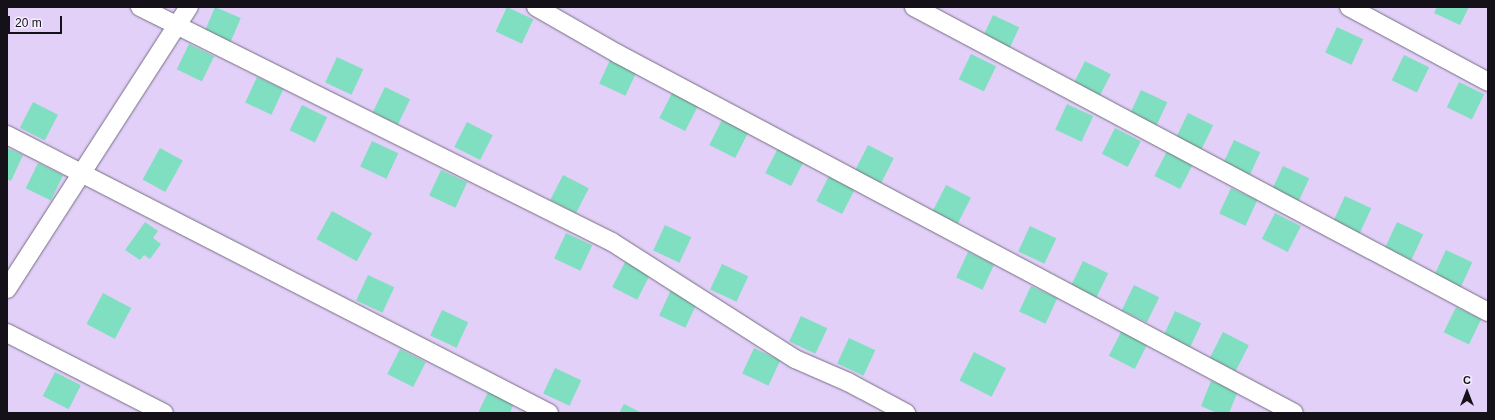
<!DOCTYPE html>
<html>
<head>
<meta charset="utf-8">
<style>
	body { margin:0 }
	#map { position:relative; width:1495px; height:420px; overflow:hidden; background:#f5eefe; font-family:Helvetica,sans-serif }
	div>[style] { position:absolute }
	.green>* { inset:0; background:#e2d0f9; transform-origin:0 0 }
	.building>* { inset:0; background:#80dfc0; transform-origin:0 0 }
	.roads { filter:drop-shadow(0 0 1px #766e80) drop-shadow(0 0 1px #766e80) }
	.minor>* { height:18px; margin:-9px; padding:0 9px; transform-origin:9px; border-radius:9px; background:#fff }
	span { translate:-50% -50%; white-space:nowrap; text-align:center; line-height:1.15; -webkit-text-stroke:4px #f5eefe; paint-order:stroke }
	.frame { position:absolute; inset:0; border:8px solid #141118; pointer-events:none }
	.north { position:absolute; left:1447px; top:372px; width:40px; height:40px; -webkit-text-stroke:3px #f5eefe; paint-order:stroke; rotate:0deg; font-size:11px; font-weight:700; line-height:16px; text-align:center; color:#141118 }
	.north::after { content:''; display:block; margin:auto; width:14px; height:18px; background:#141118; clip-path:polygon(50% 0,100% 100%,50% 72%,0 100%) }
	.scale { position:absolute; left:8px; top:16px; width:54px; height:18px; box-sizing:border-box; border:2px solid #141118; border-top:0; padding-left:5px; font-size:12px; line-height:14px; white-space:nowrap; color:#141118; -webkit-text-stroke:3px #f5eefe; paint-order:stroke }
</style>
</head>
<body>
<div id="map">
	<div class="green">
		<div style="left:7px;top:7px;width:1481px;height:406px"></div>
	</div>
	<div class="building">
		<div style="left:215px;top:7px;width:28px;height:26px;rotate:23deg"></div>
		<div style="left:507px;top:7px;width:29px;height:27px;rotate:25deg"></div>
		<div style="clip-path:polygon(1437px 7px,1469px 7px,1460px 25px,1434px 13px)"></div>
		<div style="left:993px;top:15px;width:29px;height:28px;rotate:25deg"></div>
		<div style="left:1337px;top:27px;width:29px;height:28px;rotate:25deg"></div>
		<div style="left:189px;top:44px;width:28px;height:28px;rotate:26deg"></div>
		<div style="left:971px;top:54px;width:28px;height:28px;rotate:26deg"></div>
		<div style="left:1404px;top:55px;width:28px;height:28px;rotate:26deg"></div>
		<div style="left:337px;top:57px;width:29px;height:28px;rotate:25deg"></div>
		<div style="left:611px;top:58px;width:29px;height:28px;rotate:25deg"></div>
		<div style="left:1085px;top:61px;width:29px;height:28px;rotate:27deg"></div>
		<div style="left:257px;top:77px;width:29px;height:28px;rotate:25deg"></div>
		<div style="left:1459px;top:82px;width:28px;height:28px;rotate:26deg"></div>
		<div style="left:385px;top:87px;width:28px;height:28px;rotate:26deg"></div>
		<div style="left:1141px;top:90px;width:29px;height:28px;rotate:25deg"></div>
		<div style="left:672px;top:93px;width:29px;height:28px;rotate:27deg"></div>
		<div style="left:33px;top:102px;width:28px;height:29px;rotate:27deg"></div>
		<div style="left:1067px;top:104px;width:29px;height:28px;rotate:25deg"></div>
		<div style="left:302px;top:105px;width:28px;height:28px;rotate:26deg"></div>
		<div style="left:1188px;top:113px;width:28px;height:28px;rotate:26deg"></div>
		<div style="left:722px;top:120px;width:29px;height:28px;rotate:27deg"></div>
		<div style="left:467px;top:122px;width:29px;height:28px;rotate:27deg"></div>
		<div style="left:1115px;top:128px;width:29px;height:29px;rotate:27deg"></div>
		<div style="left:1234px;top:140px;width:29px;height:28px;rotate:25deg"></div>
		<div style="left:372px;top:141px;width:29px;height:28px;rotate:25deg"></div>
		<div style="left:868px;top:145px;width:29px;height:28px;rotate:27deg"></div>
		<div style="clip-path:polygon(7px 148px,23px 155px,11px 181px,7px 179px)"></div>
		<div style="left:160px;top:148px;width:26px;height:36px;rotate:29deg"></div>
		<div style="left:778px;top:148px;width:29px;height:28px;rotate:27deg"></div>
		<div style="left:1167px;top:151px;width:29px;height:28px;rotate:27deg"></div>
		<div style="left:38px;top:163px;width:28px;height:28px;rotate:26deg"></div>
		<div style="left:1283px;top:166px;width:29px;height:28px;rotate:25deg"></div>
		<div style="left:441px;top:170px;width:29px;height:28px;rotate:25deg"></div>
		<div style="left:563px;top:175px;width:29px;height:28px;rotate:27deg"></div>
		<div style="left:829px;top:176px;width:29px;height:28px;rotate:27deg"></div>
		<div style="left:946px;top:185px;width:28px;height:29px;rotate:27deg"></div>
		<div style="left:1231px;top:188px;width:29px;height:28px;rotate:25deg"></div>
		<div style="left:1345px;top:196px;width:29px;height:28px;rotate:25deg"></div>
		<div style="left:332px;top:211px;width:46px;height:32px;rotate:29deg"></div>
		<div style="left:1275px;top:213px;width:29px;height:29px;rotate:27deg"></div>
		<div style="clip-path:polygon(145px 222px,158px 231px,153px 238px,161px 244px,150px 259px,144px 255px,140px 260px,125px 250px)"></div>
		<div style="left:1397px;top:222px;width:29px;height:28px;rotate:25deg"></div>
		<div style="left:665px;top:225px;width:29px;height:28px;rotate:25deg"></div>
		<div style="left:1030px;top:226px;width:29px;height:28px;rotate:25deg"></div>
		<div style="left:566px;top:233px;width:29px;height:28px;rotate:25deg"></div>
		<div style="left:1446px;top:250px;width:29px;height:28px;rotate:25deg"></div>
		<div style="left:968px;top:252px;width:29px;height:28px;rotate:25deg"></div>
		<div style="left:1083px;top:261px;width:28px;height:28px;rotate:26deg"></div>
		<div style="left:625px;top:262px;width:28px;height:28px;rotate:27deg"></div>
		<div style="left:722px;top:264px;width:29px;height:28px;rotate:25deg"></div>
		<div style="left:368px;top:275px;width:29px;height:28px;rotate:25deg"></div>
		<div style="left:1134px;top:285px;width:28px;height:28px;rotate:26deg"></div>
		<div style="left:1031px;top:286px;width:29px;height:28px;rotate:25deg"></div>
		<div style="left:671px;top:290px;width:29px;height:28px;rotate:25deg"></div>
		<div style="left:103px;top:293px;width:32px;height:35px;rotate:28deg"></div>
		<div style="left:1456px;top:307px;width:28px;height:28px;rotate:26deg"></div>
		<div style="left:442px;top:310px;width:29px;height:28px;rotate:25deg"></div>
		<div style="left:1175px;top:311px;width:29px;height:28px;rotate:25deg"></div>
		<div style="left:801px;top:316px;width:29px;height:28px;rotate:25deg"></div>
		<div style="left:1122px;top:330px;width:29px;height:29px;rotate:27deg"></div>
		<div style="left:1223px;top:332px;width:29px;height:29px;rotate:27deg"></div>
		<div style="left:849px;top:338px;width:29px;height:28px;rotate:25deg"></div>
		<div style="left:754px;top:348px;width:29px;height:28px;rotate:25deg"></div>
		<div style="left:400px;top:349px;width:29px;height:28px;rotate:27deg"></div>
		<div style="left:974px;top:352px;width:36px;height:32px;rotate:27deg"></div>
		<div style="left:555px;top:368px;width:29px;height:28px;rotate:25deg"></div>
		<div style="left:55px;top:372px;width:29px;height:27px;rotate:27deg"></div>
		<div style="clip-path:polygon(1211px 381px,1238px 391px,1229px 413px,1217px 413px,1201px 406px)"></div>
		<div style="clip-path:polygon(489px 390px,514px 403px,510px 413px,478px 413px)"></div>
		<div style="clip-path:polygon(624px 404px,642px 413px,619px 413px)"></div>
	</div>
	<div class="roads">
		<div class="minor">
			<div style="left:140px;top:7px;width:527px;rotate:26.47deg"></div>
			<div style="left:612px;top:242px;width:217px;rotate:32.6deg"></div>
			<div style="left:795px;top:359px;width:58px;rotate:23.5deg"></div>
			<div style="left:848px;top:382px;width:66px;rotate:28.1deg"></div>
			<div style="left:536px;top:7px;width:95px;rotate:29.8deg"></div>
			<div style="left:618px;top:54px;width:765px;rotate:27.97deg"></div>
			<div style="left:914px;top:7px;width:650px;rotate:27.98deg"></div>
			<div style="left:1349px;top:7px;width:158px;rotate:28.3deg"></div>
			<div style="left:7px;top:135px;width:609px;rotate:27.15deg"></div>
			<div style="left:7px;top:289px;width:336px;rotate:-57.2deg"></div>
			<div style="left:7px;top:333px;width:176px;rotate:27deg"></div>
		</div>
	</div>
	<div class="frame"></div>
	<div class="north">С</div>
	<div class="scale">20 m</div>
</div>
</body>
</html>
